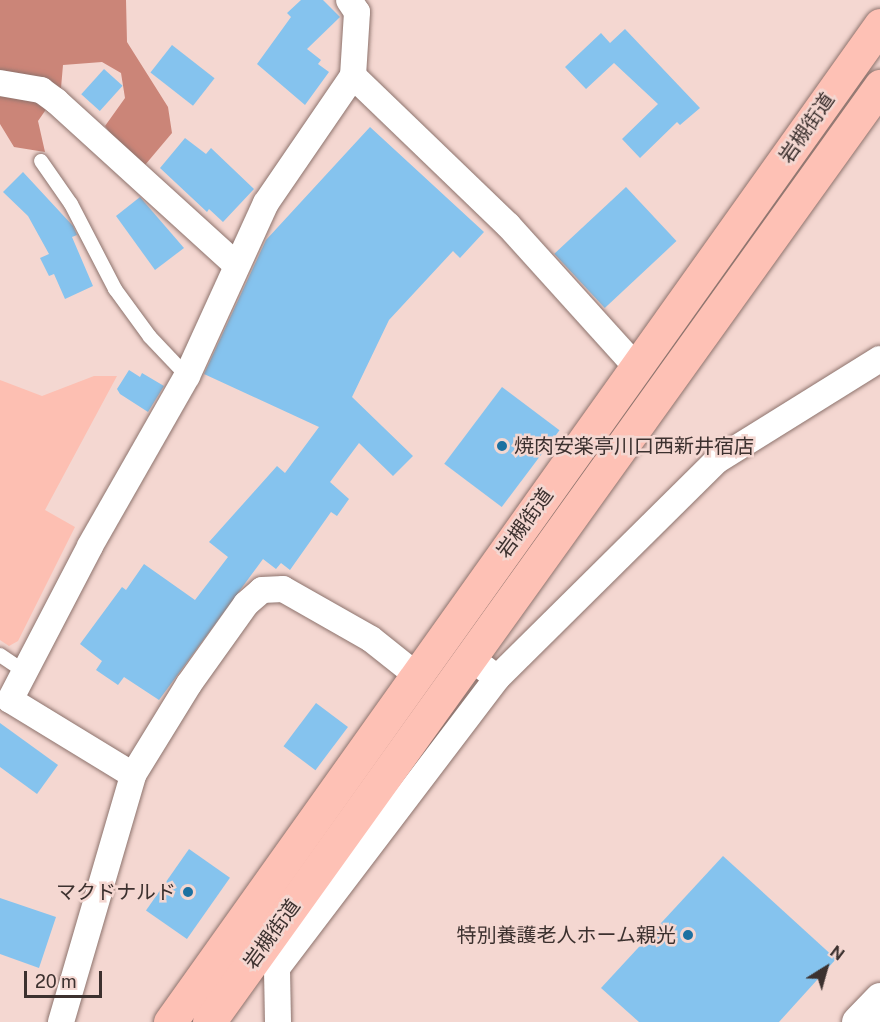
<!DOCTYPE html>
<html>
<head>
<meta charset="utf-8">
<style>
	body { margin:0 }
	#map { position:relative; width:880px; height:1022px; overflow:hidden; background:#f4d7d1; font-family:"Public Sans","Noto Sans JP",sans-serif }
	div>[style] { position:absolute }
	.green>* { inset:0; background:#fdbfb2 }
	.forest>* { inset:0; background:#cb8578 }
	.building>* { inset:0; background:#85c3ee; transform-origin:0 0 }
	.roads { filter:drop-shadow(0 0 2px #8d736d) drop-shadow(0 0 2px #8d736d) }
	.lane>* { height:14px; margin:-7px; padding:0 7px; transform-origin:7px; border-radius:7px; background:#fff }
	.street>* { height:26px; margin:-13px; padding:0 13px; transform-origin:13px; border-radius:13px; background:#fff }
	.secondary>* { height:33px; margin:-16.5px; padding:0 16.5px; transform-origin:16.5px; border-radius:16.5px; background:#fff }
	.highway>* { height:33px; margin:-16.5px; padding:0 16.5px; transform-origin:16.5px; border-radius:16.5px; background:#fec1b5 }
	.dots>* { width:16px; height:16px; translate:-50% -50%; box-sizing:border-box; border:3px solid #f4d7d1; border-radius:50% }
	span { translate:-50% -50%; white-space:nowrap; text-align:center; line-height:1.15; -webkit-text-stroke:5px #f4d7d1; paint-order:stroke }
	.street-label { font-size:20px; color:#3c312f }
	.poi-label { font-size:20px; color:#3c312f }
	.left { translate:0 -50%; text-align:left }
	.right { translate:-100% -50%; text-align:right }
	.north { position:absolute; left:796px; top:938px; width:60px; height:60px; -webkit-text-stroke:4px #f4d7d1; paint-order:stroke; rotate:37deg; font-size:16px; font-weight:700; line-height:24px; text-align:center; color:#3c312f }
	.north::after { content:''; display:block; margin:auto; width:21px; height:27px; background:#3c312f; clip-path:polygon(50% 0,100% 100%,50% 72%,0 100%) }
	.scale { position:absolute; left:24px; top:971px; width:78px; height:27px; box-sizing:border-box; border:3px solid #3c312f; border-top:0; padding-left:8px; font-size:18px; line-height:21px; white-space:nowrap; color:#3c312f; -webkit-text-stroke:4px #f4d7d1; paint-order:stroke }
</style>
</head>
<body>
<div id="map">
	<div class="green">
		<div style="clip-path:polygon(94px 376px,117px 376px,45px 510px,75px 527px,18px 641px,9px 646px,0 640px,0 380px,42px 396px)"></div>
	</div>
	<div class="forest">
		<div style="clip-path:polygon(0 0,126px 0,127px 42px,168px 107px,172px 133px,145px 165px,117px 142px,105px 126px,125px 98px,121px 73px,102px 62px,63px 65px,61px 88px,38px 121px,45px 152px,14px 147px,0 124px)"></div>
	</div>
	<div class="building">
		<div style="clip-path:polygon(301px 0,323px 0,340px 17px,307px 49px,321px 60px,318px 64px,329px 72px,305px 105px,257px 64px,291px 17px,287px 13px)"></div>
		<div style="clip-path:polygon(625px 29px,700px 108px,680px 125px,677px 122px,640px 158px,622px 139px,658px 104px,614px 63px,586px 89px,565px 67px,601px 33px,610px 43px)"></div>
		<div style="left:172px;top:45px;width:54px;height:35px;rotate:38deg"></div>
		<div style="left:104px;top:69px;width:25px;height:34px;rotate:42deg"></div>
		<div style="clip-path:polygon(370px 127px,484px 232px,460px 258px,453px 251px,389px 320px,352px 397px,413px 456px,393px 476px,359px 443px,330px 482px,349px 499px,337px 516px,331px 512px,290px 570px,281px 563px,276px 569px,263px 559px,159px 700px,124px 677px,118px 685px,96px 670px,102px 661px,80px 644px,122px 587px,126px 590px,144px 564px,195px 600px,228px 557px,209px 542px,277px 466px,285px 473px,319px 427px,204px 374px,266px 240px)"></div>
		<div style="clip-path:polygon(185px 138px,206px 154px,211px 148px,254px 189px,223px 222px,209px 209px,207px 212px,160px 168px)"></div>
		<div style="clip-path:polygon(23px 172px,73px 226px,77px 235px,72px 237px,93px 286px,65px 299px,54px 274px,49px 276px,40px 258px,49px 254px,28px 216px,3px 192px)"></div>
		<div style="left:626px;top:187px;width:74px;height:98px;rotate:47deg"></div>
		<div style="clip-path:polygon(140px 197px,184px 248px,155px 270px,116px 216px)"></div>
		<div style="clip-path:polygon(129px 370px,140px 377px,142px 373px,164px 386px,148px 412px,120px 394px,117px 389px)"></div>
		<div style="left:502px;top:387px;width:72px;height:96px;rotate:37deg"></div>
		<div style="left:316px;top:703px;width:40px;height:54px;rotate:37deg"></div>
		<div style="clip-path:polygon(0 723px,58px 765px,37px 794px,0 767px)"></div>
		<div style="left:189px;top:849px;width:50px;height:75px;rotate:35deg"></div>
		<div style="clip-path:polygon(723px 856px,836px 959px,779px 1022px,639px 1022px,601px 988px)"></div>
		<div style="clip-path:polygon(0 898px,56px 917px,39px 968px,0 954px)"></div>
	</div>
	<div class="roads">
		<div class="lane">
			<div style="left:41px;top:161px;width:52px;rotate:55.1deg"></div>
			<div style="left:71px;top:204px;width:96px;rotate:62.6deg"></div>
			<div style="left:115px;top:289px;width:59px;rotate:53.9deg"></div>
			<div style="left:150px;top:337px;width:54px;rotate:46.5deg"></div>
			<div style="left:0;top:655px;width:30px;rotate:34deg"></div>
		</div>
		<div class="street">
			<div style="left:353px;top:76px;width:215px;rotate:43.9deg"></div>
			<div style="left:508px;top:225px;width:193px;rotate:47.9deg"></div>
			<div style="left:0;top:83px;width:42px;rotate:9.7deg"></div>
			<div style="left:41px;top:90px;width:19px;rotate:36deg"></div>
			<div style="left:56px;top:101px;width:244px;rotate:42.3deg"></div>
			<div style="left:497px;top:678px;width:308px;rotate:-44.7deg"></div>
			<div style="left:716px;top:461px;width:193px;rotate:-31.9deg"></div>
			<div style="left:133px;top:775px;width:107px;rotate:-58.4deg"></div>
			<div style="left:189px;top:684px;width:98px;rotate:-54.5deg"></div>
			<div style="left:246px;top:604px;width:21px;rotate:-41deg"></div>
			<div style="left:262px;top:590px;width:21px;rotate:-3deg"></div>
			<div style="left:283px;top:589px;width:101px;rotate:29.6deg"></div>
			<div style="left:371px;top:639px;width:56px;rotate:38.5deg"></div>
			<div style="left:61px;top:1022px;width:257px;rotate:-73.7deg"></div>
			<div style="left:133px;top:775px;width:144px;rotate:-148.6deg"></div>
			<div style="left:10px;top:700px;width:174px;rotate:-62.5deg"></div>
			<div style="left:90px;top:546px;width:196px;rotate:-60.3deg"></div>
			<div style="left:187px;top:376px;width:190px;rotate:-65.5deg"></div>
			<div style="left:266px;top:203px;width:154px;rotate:-55.6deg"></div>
			<div style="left:353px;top:76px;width:64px;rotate:-86.4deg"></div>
			<div style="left:357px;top:12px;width:14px;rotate:-124deg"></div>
			<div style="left:278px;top:1022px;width:54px;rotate:-91.1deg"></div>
			<div style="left:277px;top:968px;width:364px;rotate:-52.8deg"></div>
			<div style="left:497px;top:678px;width:16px;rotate:-142deg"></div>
		</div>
		<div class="secondary">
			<div style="left:858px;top:1022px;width:32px;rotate:-46deg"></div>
		</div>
		<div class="highway">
			<div style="left:170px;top:1022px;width:1224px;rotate:-54.54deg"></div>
			<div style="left:209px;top:1022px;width:1152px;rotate:-54.36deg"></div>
		</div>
	</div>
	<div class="dots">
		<div style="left:502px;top:446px;background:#1c71a1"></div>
		<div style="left:188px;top:892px;background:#1c71a1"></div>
		<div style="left:688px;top:935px;background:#1c71a1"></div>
	</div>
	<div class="street-label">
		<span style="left:807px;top:128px;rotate:-55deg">岩槻街道</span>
		<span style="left:525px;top:523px;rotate:-54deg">岩槻街道</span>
		<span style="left:272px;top:934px;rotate:-54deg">岩槻街道</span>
	</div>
	<div class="poi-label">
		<span class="left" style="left:514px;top:446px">焼肉安楽亭川口西新井宿店</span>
		<span class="right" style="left:176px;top:892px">マクドナルド</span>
		<span class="right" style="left:676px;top:935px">特別養護老人ホーム親光</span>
	</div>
	<div class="north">N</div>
	<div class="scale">20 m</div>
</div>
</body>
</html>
